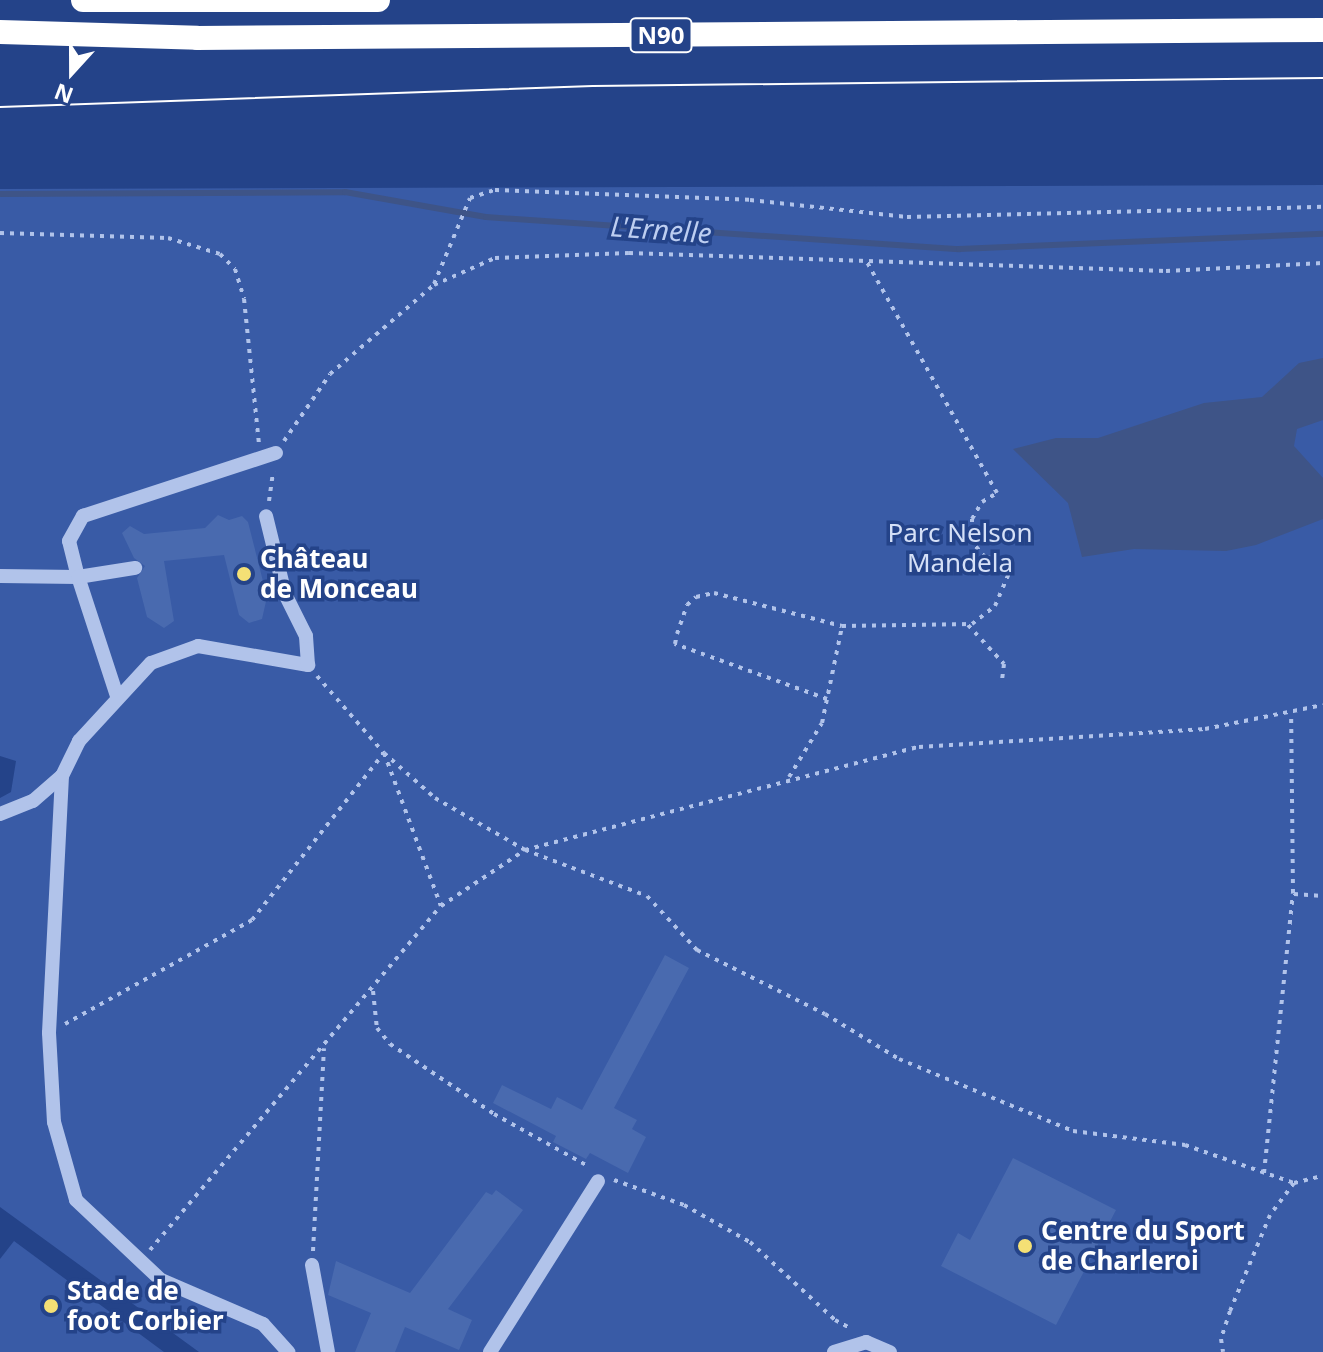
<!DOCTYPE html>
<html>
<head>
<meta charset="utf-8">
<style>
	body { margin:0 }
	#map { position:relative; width:1323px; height:1352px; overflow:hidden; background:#244389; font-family:"Noto Sans",sans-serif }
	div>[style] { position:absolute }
	.green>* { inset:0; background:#395ba6 }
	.water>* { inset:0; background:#3e5487 }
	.stream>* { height:6px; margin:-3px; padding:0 3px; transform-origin:3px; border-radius:3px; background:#3e5487 }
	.building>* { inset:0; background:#496aaf }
	.path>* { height:4px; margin-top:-2px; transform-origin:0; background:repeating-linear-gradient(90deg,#b1c3ea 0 4px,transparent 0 10px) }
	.minor>* { height:14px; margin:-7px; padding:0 7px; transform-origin:7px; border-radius:7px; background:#b1c3ea }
	.highway>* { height:24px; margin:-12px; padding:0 12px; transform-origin:12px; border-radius:12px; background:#fff }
	.tram>* { height:2px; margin:-1px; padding:0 1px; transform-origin:1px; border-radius:1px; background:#fff }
	.dots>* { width:22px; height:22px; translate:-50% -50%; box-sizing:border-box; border:4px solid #244389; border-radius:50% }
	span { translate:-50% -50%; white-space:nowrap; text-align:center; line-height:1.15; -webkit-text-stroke:7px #244389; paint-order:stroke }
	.shield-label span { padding:2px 6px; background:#244389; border:2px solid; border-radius:6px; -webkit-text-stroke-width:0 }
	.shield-label { font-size:24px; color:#fff; font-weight:700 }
	.park-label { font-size:26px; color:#d5e0f7 }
	.poi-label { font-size:26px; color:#fff; font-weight:700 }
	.left { translate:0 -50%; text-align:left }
	.water-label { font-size:28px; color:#bdcef1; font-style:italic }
	.north { position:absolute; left:32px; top:32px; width:80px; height:80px; -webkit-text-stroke:6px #244389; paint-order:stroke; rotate:201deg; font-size:22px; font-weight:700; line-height:32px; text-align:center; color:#fff }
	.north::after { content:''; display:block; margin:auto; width:28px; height:36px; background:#fff; clip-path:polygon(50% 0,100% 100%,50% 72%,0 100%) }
</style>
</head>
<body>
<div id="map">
	<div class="green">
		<div style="clip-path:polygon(1323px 185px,1323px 1352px,199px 1352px,0 1207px,0 798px,11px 792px,16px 761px,0 756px,0 189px)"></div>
		<div style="clip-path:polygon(14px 1241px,164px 1352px,0 1352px,0 1259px)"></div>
	</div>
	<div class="water">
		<div style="clip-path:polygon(1323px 358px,1323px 420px,1297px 429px,1294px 446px,1323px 478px,1323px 519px,1256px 545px,1226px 551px,1134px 549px,1082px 557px,1068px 503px,1013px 449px,1056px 438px,1098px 438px,1204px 403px,1262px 397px,1299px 363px)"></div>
	</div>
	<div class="stream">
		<div style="left:0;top:194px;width:345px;rotate:-0.3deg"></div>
		<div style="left:345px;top:192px;width:143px;rotate:10.1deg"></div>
		<div style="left:486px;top:217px;width:474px;rotate:3.9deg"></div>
		<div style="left:959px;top:249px;width:364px;rotate:-2.4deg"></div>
	</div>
	<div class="building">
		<div style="clip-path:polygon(218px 515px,229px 520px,242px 516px,248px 522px,267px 597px,262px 619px,249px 623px,239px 615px,224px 555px,164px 561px,174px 621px,164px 628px,147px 617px,137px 578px,145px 566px,134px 558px,122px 533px,130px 526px,144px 534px,205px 528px)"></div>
		<div style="clip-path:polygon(665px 955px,689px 968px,614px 1108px,637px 1120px,632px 1129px,646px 1137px,628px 1173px,590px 1153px,586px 1159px,553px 1142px,556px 1136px,493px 1103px,502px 1085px,551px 1109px,557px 1097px,582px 1110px)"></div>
		<div style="clip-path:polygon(1013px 1158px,1116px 1210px,1056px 1325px,941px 1266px,958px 1233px,970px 1240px)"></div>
		<div style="clip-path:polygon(496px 1190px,523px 1210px,448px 1309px,472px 1320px,459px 1350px,405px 1327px,395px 1352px,355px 1352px,371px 1313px,328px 1295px,336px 1261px,410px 1293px,486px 1192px,492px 1195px)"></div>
	</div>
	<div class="path">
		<div style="left:0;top:233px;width:168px;rotate:1.7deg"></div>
		<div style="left:168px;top:238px;width:54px;rotate:17.1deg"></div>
		<div style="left:220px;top:254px;width:21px;rotate:45deg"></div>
		<div style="left:235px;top:269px;width:31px;rotate:73deg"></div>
		<div style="left:244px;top:299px;width:145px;rotate:84.1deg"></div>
		<div style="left:434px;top:284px;width:93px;rotate:-67.3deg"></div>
		<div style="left:470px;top:198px;width:26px;rotate:-18deg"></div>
		<div style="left:495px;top:190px;width:255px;rotate:2.2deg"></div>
		<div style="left:750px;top:200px;width:158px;rotate:6.2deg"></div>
		<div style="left:907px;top:217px;width:416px;rotate:-1.4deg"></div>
		<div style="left:284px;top:441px;width:81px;rotate:-55.5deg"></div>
		<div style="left:330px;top:374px;width:137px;rotate:-40.6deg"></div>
		<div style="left:434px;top:285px;width:67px;rotate:-23.9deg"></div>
		<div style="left:495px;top:258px;width:134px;rotate:-2.1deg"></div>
		<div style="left:629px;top:253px;width:537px;rotate:1.92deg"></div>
		<div style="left:1166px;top:271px;width:157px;rotate:-2.9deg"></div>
		<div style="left:269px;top:501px;width:30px;rotate:-82deg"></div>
		<div style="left:968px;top:625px;width:53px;rotate:47.3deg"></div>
		<div style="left:1004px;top:664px;width:17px;rotate:97deg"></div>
		<div style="left:317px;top:676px;width:102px;rotate:49deg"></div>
		<div style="left:384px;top:753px;width:163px;rotate:69.6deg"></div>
		<div style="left:827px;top:699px;width:162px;rotate:-160.1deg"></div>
		<div style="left:675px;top:644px;width:10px;rotate:-79deg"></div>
		<div style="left:677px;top:634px;width:31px;rotate:-71deg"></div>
		<div style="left:687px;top:605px;width:12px;rotate:-42deg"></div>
		<div style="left:696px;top:597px;width:18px;rotate:-13deg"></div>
		<div style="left:714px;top:593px;width:132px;rotate:14.5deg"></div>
		<div style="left:789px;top:777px;width:63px;rotate:-58.6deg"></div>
		<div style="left:822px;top:723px;width:99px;rotate:-78.3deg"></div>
		<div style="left:842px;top:626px;width:130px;rotate:-0.9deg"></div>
		<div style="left:972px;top:624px;width:29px;rotate:-38deg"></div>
		<div style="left:995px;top:606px;width:39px;rotate:-67deg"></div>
		<div style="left:1010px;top:570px;width:9px;rotate:-90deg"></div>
		<div style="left:1010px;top:561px;width:25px;rotate:-171deg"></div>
		<div style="left:985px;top:557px;width:20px;rotate:-131deg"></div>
		<div style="left:972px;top:542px;width:23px;rotate:-90deg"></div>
		<div style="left:972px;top:519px;width:20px;rotate:-60deg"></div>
		<div style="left:982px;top:502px;width:17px;rotate:-31deg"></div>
		<div style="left:997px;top:493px;width:265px;rotate:-119.4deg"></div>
		<div style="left:1294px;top:894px;width:29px;rotate:4deg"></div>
		<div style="left:373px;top:991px;width:37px;rotate:84deg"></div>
		<div style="left:377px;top:1028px;width:21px;rotate:51deg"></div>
		<div style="left:390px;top:1044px;width:125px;rotate:33.9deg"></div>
		<div style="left:494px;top:1114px;width:107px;rotate:29deg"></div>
		<div style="left:65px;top:1024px;width:214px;rotate:-29.1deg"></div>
		<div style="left:252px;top:920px;width:213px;rotate:-51.7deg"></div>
		<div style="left:384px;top:753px;width:68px;rotate:41.4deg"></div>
		<div style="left:435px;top:798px;width:104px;rotate:30deg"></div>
		<div style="left:525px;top:850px;width:130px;rotate:20.7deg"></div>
		<div style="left:647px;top:896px;width:74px;rotate:47.2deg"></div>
		<div style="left:697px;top:950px;width:143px;rotate:26.6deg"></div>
		<div style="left:825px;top:1014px;width:87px;rotate:31.3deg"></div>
		<div style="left:899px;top:1059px;width:188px;rotate:22.5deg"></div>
		<div style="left:1073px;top:1131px;width:113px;rotate:7.1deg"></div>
		<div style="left:1185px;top:1145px;width:115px;rotate:19.2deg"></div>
		<div style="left:1294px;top:1183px;width:40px;rotate:127deg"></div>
		<div style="left:1270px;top:1215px;width:104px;rotate:112.6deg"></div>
		<div style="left:1230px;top:1311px;width:29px;rotate:108deg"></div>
		<div style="left:1221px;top:1339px;width:13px;rotate:81deg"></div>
		<div style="left:1264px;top:1173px;width:281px;rotate:-84.1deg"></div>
		<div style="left:1293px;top:893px;width:179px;rotate:-90.6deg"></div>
		<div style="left:614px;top:1180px;width:74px;rotate:19.7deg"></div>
		<div style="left:684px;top:1205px;width:76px;rotate:29.3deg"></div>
		<div style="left:750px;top:1242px;width:115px;rotate:42.5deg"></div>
		<div style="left:835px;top:1320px;width:17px;rotate:28deg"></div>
		<div style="left:1294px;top:1183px;width:30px;rotate:-14deg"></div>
		<div style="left:150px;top:1250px;width:451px;rotate:-49.8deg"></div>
		<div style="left:441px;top:906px;width:101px;rotate:-33.7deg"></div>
		<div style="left:525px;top:850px;width:407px;rotate:-14.7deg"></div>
		<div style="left:919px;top:747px;width:287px;rotate:-3.6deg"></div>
		<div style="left:1205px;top:729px;width:120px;rotate:-11.5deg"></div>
		<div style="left:313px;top:1251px;width:203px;rotate:-86.9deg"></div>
	</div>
	<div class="minor">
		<div style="left:0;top:576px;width:78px;rotate:0.7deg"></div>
		<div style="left:78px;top:577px;width:37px;rotate:-104deg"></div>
		<div style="left:69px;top:541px;width:29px;rotate:-61deg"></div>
		<div style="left:83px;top:516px;width:203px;rotate:-18.1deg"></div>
		<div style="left:117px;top:696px;width:125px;rotate:-108.1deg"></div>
		<div style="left:78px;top:577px;width:58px;rotate:-9deg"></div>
		<div style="left:62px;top:776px;width:257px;rotate:92.9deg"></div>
		<div style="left:49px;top:1033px;width:89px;rotate:86.8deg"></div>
		<div style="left:54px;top:1122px;width:81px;rotate:74.2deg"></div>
		<div style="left:76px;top:1200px;width:117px;rotate:43.3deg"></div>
		<div style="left:161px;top:1280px;width:111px;rotate:23.3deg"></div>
		<div style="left:263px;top:1324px;width:38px;rotate:48deg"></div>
		<div style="left:0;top:814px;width:35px;rotate:-22deg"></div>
		<div style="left:33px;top:801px;width:38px;rotate:-41deg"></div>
		<div style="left:62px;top:776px;width:39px;rotate:-64deg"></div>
		<div style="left:79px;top:741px;width:106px;rotate:-47.3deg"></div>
		<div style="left:151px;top:663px;width:50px;rotate:-19.9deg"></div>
		<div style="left:198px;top:646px;width:112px;rotate:9.8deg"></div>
		<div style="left:308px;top:665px;width:29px;rotate:-94deg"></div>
		<div style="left:306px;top:636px;width:47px;rotate:-116.6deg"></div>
		<div style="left:285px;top:594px;width:80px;rotate:-103.7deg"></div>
		<div style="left:312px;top:1265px;width:88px;rotate:79.6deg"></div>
		<div style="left:490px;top:1352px;width:202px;rotate:-57.7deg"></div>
		<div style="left:834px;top:1352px;width:34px;rotate:-17deg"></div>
		<div style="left:866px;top:1342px;width:26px;rotate:23deg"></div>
	</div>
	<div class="highway">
		<div style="left:83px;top:0;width:295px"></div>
		<div style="left:0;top:32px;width:197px;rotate:1.7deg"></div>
		<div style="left:197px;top:38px;width:1126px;rotate:-0.41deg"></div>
	</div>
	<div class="tram">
		<div style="left:0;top:107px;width:593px;rotate:-2.03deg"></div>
		<div style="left:593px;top:86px;width:730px;rotate:-0.63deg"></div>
	</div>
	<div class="dots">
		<div style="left:244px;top:574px;background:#f4e075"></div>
		<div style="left:1025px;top:1246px;background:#f4e075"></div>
		<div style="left:51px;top:1306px;background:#f4e075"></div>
	</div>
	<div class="shield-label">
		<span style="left:661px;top:35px">N90</span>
	</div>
	<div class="park-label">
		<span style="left:960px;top:548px">Parc Nelson<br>Mandela</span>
	</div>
	<div class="poi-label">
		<span class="left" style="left:260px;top:574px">Château<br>de Monceau</span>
		<span class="left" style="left:1041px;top:1246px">Centre du Sport<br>de Charleroi</span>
		<span class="left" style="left:67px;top:1306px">Stade de<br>foot Corbier</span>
	</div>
	<div class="water-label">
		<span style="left:661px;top:229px;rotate:4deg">L'Ernelle</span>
	</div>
	<div class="north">N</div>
</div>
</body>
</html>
